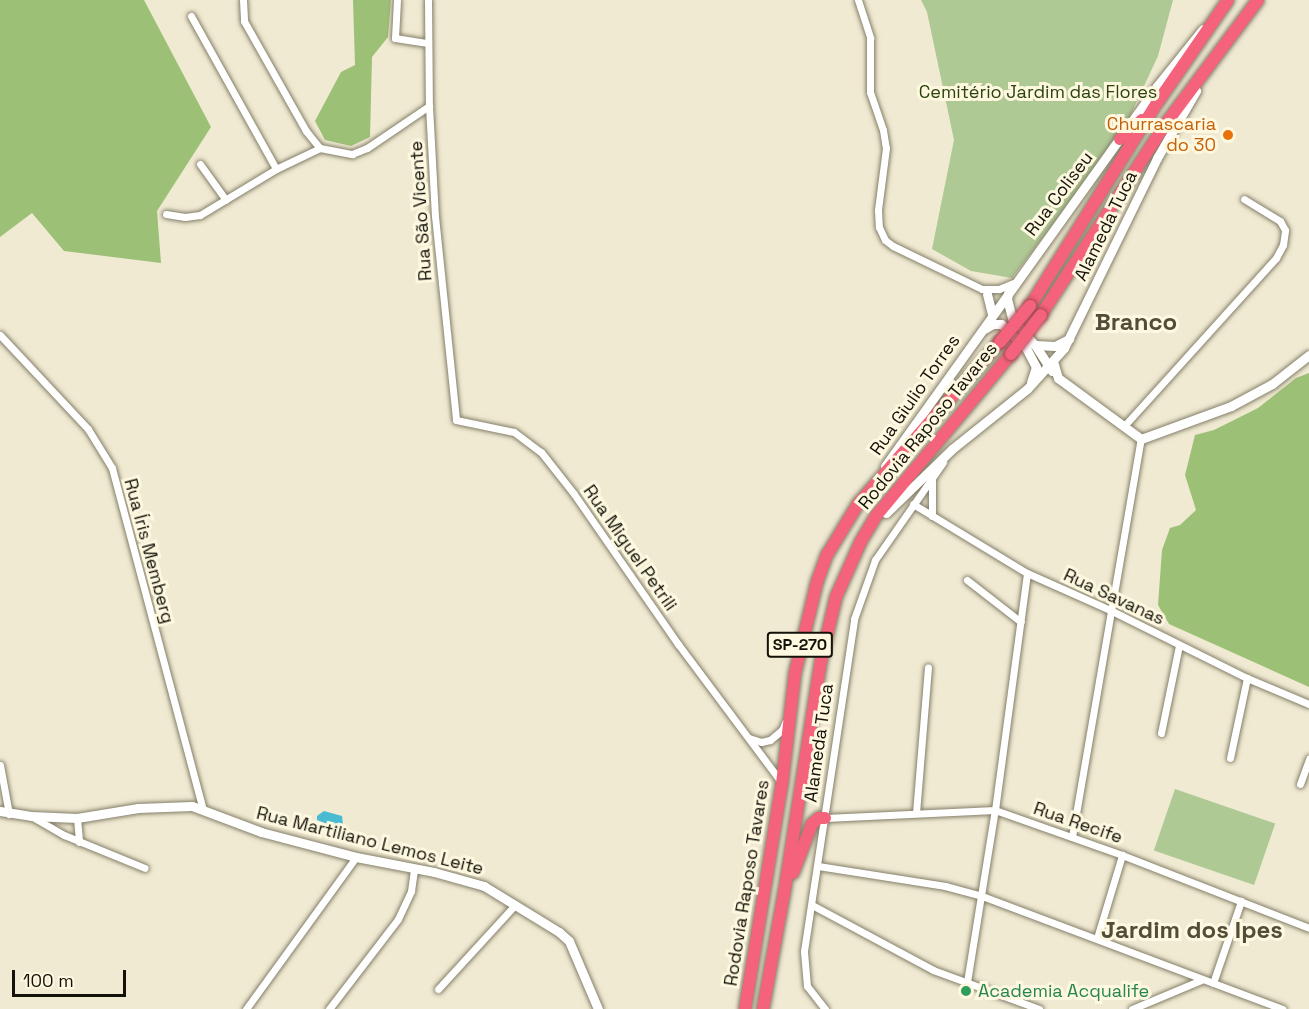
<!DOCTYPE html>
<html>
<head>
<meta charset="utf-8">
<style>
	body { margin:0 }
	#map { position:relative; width:1309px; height:1009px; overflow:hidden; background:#f0ead2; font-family:"Space Grotesk",sans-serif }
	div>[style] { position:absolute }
	.green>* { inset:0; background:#afc995; transform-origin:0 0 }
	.forest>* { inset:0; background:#9dc077 }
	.water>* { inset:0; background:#48bad2 }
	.roads { filter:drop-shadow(0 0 2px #847f69) drop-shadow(0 0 2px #847f69) }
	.minor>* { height:7px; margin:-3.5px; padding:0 3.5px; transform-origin:3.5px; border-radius:3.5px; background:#fff }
	.tertiary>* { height:9px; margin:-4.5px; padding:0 4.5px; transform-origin:4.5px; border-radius:4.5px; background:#fff }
	.motorway>* { height:12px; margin:-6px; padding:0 6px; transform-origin:6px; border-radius:6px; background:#f4637b }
	.bridges { filter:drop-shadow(0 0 2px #a54653) drop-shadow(0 0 2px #a54653) }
	.motorway-bridge>* { height:12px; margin:-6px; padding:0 6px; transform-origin:6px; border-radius:6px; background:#f4637b }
	.dots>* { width:16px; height:16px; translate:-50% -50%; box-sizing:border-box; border:3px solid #fdf8df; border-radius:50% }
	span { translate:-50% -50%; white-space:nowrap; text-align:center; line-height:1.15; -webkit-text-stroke:6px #fdf8df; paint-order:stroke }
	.shield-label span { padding:2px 4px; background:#fdf8df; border:2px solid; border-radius:4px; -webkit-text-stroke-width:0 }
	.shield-label { font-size:16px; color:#131109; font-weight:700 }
	.park-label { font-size:18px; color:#2c430e }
	.food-label { font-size:18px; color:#c56008 }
	.right { translate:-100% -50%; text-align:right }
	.street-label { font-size:18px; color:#131109 }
	.leisure-label { font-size:18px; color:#27864d }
	.left { translate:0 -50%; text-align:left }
	.district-label { font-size:24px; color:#524d39; font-weight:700 }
	.scale { position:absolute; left:12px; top:970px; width:114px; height:27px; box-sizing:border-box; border:3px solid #131109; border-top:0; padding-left:8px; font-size:18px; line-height:21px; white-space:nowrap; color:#131109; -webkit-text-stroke:4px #fdf8df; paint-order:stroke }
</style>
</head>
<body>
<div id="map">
	<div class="green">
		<div style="clip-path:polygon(921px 0,1173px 0,1158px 56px,1123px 131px,1012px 278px,971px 271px,932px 249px,954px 140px,927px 12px)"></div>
		<div style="left:1175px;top:789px;width:106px;height:65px;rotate:19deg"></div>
	</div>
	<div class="forest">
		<div style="clip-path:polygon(0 0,144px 0,211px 127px,157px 211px,161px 263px,64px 251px,32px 213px,0 237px)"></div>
		<div style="clip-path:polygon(353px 0,391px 0,388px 37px,372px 57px,370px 137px,351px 146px,325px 140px,315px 121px,341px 72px,355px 65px)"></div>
		<div style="clip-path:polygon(1309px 373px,1309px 687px,1169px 624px,1158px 605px,1162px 550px,1170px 528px,1180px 525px,1196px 510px,1185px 475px,1195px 435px,1214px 430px,1258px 408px,1296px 378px)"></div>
	</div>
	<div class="water">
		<div style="clip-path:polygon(324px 811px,342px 816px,343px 825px,337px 828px,317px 820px,317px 816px)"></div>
	</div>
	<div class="roads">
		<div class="minor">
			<div style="left:243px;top:0;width:21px;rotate:87deg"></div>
			<div style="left:244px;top:21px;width:126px;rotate:60.6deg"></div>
			<div style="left:306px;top:131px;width:22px;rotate:51deg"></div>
			<div style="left:320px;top:148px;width:33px;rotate:11deg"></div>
			<div style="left:352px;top:154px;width:16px;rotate:-22deg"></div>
			<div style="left:367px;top:148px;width:75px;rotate:-34.1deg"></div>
			<div style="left:397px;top:0;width:38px;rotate:93deg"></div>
			<div style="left:395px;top:38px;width:33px;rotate:9deg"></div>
			<div style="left:428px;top:0;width:106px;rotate:89.5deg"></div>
			<div style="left:429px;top:106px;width:110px;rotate:86.9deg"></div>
			<div style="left:435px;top:216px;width:205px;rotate:84.1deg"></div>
			<div style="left:456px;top:420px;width:59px;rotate:11.7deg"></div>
			<div style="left:514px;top:432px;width:34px;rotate:37deg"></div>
			<div style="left:541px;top:452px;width:53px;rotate:51.8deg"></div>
			<div style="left:574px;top:494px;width:183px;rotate:55.3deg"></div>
			<div style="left:678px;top:644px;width:174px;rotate:53.2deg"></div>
			<div style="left:858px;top:0;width:40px;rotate:72deg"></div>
			<div style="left:870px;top:38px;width:54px;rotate:90deg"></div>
			<div style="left:870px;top:92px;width:40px;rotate:71.1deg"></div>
			<div style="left:883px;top:130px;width:18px;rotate:81deg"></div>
			<div style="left:886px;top:148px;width:63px;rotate:97.4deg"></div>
			<div style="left:878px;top:210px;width:17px;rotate:87deg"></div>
			<div style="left:879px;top:227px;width:14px;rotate:65deg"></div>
			<div style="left:885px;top:240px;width:10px;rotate:37deg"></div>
			<div style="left:893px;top:246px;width:99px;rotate:25.8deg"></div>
			<div style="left:982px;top:289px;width:17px"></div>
			<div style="left:999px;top:289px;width:15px;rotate:-23deg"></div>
			<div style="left:191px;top:16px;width:175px;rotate:60.9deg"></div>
			<div style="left:200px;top:164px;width:44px;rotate:54.2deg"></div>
			<div style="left:166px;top:214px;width:19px;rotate:9deg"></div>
			<div style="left:185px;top:217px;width:15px;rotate:-8deg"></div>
			<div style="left:200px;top:215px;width:89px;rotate:-31.2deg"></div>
			<div style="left:276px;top:169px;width:49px;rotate:-25.5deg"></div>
			<div style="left:0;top:335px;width:129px;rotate:46.9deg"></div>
			<div style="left:88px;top:429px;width:46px;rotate:58.4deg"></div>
			<div style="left:112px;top:468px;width:353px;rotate:75.1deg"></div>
			<div style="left:1125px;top:425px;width:225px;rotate:-47.9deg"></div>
			<div style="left:1276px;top:258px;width:15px;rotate:-62deg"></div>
			<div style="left:1283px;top:245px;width:15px;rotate:-82deg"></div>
			<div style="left:1285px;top:230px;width:10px;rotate:-119deg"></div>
			<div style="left:1280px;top:221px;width:42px;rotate:-148.6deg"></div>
			<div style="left:932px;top:480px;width:36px;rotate:90deg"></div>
			<div style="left:913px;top:504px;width:133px;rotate:31.2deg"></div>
			<div style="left:1027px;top:573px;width:91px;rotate:24deg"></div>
			<div style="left:1110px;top:610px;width:153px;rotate:26.4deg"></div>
			<div style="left:1247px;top:678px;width:67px;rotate:22.8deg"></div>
			<div style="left:967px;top:580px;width:68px;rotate:37.9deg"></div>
			<div style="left:1161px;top:733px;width:90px;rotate:-78.4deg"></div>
			<div style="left:749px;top:738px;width:13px;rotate:18deg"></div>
			<div style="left:761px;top:742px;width:9px;rotate:-13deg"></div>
			<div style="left:770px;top:740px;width:16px;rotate:-40deg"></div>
			<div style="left:782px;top:730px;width:8px;rotate:-67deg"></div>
			<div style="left:1230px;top:758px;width:82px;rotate:-78deg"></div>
			<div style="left:0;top:765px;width:50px;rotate:79.6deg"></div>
			<div style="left:1300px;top:784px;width:27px;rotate:-70deg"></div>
			<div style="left:916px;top:813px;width:146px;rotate:-85.3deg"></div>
			<div style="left:31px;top:816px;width:38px;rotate:30deg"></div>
			<div style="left:64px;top:835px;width:87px;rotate:22.2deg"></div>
			<div style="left:77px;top:818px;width:24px;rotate:85deg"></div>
			<div style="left:825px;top:818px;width:170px;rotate:-2.7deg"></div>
			<div style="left:995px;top:810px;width:135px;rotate:19.5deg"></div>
			<div style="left:1122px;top:855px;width:201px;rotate:21.3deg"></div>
			<div style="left:1072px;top:837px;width:404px;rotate:-80.2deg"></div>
			<div style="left:818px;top:866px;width:129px;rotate:8.9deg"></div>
			<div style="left:945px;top:886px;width:38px;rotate:15deg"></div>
			<div style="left:982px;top:896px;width:321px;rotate:20.6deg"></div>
			<div style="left:812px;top:905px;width:137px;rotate:28.2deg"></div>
			<div style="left:933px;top:970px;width:113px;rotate:20.2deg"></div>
			<div style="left:1097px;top:938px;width:87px;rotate:-73.2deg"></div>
			<div style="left:967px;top:982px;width:174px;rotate:-80.8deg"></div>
			<div style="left:995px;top:810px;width:239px;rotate:-82.3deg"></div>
			<div style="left:1213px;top:983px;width:87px;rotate:-71.1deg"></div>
			<div style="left:438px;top:989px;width:114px;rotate:-47.5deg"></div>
			<div style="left:246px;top:1009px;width:188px;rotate:-54.1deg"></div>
			<div style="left:329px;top:1009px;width:113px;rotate:-52.5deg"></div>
			<div style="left:398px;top:919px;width:31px;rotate:-65deg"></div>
			<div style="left:411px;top:891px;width:22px;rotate:-82deg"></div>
			<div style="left:825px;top:1009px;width:29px;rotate:-128deg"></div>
			<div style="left:807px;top:986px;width:35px;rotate:-95deg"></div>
			<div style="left:804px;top:951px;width:336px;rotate:-81.4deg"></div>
			<div style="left:854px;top:619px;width:63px;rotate:-70.4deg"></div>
			<div style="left:875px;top:560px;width:119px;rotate:-55.2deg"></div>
			<div style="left:1132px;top:1009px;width:75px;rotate:-22.8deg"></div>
		</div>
		<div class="tertiary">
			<div style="left:1008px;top:293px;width:6px;rotate:99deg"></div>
			<div style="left:1007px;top:299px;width:20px;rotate:75deg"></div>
			<div style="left:1012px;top:318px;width:35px;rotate:50deg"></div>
			<div style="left:1035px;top:345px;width:20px;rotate:3deg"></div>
			<div style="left:1055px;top:346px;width:16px;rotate:-27deg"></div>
			<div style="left:987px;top:294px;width:21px;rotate:76deg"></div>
			<div style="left:984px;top:329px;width:10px;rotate:-29deg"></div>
			<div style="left:993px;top:324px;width:8px"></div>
			<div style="left:1001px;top:324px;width:35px;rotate:44deg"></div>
			<div style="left:1026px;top:348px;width:21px;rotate:62deg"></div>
			<div style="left:1036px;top:367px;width:16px;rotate:108deg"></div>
			<div style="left:1035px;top:345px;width:31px;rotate:57deg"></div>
			<div style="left:1053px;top:361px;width:18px;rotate:74deg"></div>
			<div style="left:1058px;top:378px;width:103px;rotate:36.3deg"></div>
			<div style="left:1141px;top:439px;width:96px;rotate:-20.1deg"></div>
			<div style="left:1231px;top:406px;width:47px;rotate:-28.2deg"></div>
			<div style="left:1272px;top:384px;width:47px;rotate:-38.1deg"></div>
			<div style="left:885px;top:466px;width:467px;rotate:-54.4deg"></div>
			<div style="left:1157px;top:86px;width:73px;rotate:-51.1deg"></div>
			<div style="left:886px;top:513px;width:92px;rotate:-44.1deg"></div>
			<div style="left:952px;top:449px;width:96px;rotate:-38.7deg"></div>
			<div style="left:1027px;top:389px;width:55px;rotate:-47.9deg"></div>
			<div style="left:1064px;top:348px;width:212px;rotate:-63.9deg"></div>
			<div style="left:1157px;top:158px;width:78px;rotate:-59.8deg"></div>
			<div style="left:0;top:811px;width:31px;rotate:9deg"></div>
			<div style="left:31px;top:816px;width:46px;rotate:2.5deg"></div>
			<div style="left:77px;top:818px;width:62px;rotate:-9.3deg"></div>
			<div style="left:138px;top:808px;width:54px;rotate:-2.1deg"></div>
			<div style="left:192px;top:806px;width:74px;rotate:20.6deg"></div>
			<div style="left:261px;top:832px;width:98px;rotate:14.7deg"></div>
			<div style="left:356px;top:857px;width:79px;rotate:10.9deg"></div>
			<div style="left:434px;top:872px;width:52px;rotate:15.6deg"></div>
			<div style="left:484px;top:886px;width:88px;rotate:31.5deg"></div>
			<div style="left:559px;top:932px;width:13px;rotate:42deg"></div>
			<div style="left:569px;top:941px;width:74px;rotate:66.9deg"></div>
		</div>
		<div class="motorway">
			<div style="left:1120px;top:139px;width:29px;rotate:-41deg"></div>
			<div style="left:1030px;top:306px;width:239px;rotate:-58deg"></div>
			<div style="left:1157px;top:103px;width:125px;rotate:-55.4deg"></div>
			<div style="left:1041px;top:315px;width:230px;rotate:-56.9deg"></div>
			<div style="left:1167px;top:122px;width:152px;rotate:-53.3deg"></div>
			<div style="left:793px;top:873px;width:53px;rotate:-68.8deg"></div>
			<div style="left:812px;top:824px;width:9px;rotate:-41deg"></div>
			<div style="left:819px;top:818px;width:6px"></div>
			<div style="left:745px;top:1009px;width:228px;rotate:-80.7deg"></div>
			<div style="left:782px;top:784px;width:112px;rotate:-83.3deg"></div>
			<div style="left:795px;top:673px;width:94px;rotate:-76.4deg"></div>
			<div style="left:817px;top:582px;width:29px;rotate:-70deg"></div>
			<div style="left:827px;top:555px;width:60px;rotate:-58.7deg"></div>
			<div style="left:858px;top:504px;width:215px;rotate:-48.8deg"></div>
			<div style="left:763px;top:1009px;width:117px;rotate:-79.7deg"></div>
			<div style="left:784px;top:894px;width:236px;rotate:-81deg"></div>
			<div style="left:821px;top:661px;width:66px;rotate:-76.8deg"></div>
			<div style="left:836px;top:597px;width:61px;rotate:-65.9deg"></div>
			<div style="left:861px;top:541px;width:29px;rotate:-59deg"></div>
			<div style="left:876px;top:516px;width:211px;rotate:-50.2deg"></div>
		</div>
	</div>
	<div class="bridges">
		<div class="motorway-bridge">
			<div style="left:1000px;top:342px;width:47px;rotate:-50.2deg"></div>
			<div style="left:1011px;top:354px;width:49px;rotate:-52.4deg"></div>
		</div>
	</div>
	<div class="dots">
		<div style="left:1228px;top:135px;background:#e8710a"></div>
		<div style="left:966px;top:991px;background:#2e9e5b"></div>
	</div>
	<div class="shield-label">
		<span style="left:800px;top:645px">SP-270</span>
	</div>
	<div class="park-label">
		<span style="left:1038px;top:92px">Cemitério Jardim das Flores</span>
	</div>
	<div class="food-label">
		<span class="right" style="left:1216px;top:135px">Churrascaria<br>do 30</span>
	</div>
	<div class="street-label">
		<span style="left:1059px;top:194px;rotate:-53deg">Rua Coliseu</span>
		<span style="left:421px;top:211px;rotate:-94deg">Rua São Vicente</span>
		<span style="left:1106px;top:226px;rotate:-64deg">Alameda Tuca</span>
		<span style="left:915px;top:395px;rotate:-55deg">Rua Giulio Torres</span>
		<span style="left:928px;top:426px;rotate:-51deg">Rodovia Raposo Tavares</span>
		<span style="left:630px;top:548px;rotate:55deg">Rua Miguel Petrili</span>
		<span style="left:149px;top:551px;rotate:75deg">Rua Íris Memberg</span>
		<span style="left:1114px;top:597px;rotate:25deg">Rua Savanas</span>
		<span style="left:819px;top:743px;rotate:-82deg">Alameda Tuca</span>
		<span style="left:1078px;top:823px;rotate:19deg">Rua Recife</span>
		<span style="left:370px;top:841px;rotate:14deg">Rua Martiliano Lemos Leite</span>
		<span style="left:747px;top:883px;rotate:-81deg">Rodovia Raposo Tavares</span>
	</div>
	<div class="leisure-label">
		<span class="left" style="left:978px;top:991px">Academia Acqualife</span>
	</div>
	<div class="district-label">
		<span style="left:1136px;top:322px">Branco</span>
		<span style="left:1192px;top:930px">Jardim dos Ipes</span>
	</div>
	<div class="scale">100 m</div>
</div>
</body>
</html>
